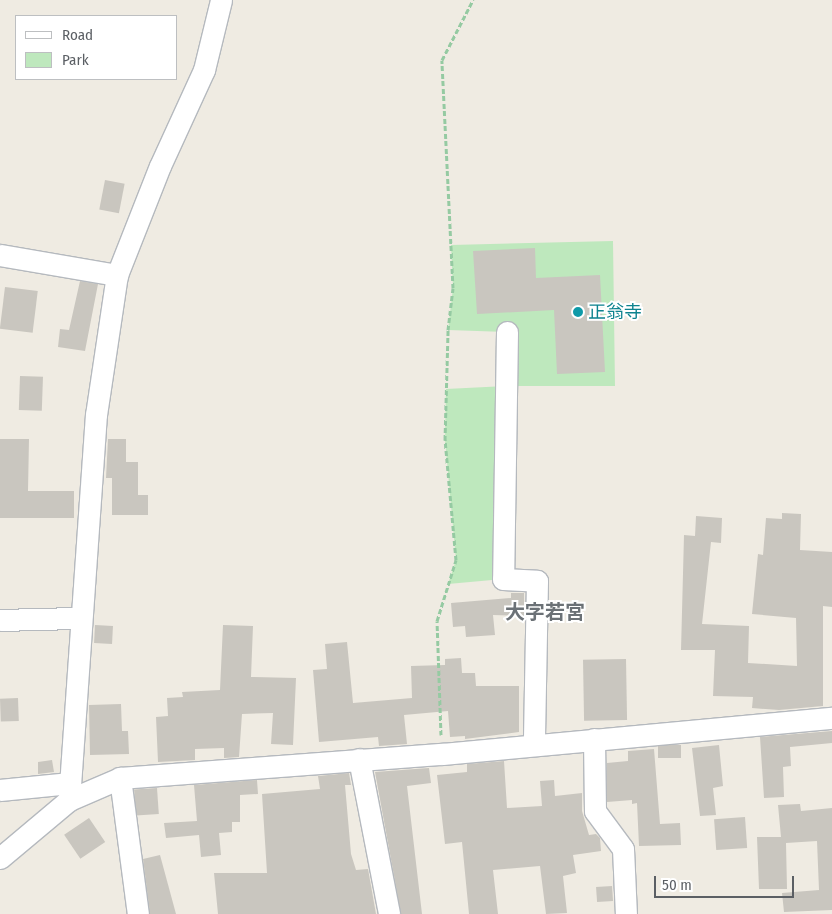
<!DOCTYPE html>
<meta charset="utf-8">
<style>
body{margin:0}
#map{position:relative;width:832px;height:914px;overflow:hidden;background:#efebe2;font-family:"Fira Sans Condensed","Noto Sans JP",sans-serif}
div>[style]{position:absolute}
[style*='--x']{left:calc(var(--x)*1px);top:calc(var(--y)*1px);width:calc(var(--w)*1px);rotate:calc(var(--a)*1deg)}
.green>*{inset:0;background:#bee8bd}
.building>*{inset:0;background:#c9c6bf;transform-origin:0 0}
.path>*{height:3px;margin-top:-1.5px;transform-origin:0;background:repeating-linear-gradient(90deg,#95caa2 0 5px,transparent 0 7.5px)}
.roads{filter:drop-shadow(1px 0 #b5b9be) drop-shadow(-1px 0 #b5b9be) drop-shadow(0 1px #b5b9be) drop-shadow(0 -1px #b5b9be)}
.minor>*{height:21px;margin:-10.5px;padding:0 10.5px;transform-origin:10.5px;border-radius:10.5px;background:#fff}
.dots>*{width:14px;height:14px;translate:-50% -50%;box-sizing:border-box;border:2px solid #fff;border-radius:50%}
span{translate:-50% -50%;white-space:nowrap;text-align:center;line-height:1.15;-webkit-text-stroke:4px #fff;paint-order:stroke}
.culture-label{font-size:18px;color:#0d838f}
.left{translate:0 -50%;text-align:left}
.quarter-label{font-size:20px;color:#6b7176;font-weight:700}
.legend{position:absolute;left:15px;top:15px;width:162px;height:65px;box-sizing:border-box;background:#fff;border:1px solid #bdbfc1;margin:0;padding:6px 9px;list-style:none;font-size:15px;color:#5b5f64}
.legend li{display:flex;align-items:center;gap:10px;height:25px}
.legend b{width:25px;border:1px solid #bdbfc1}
.scale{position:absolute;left:654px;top:876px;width:140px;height:22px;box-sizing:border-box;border:2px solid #5b5f64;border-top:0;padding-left:6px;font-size:15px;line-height:18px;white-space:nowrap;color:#5b5f64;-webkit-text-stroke:4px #fff;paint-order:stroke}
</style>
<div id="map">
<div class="green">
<i style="clip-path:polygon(613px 241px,615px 386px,506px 386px,503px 579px,448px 584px,456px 560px,445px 440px,446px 389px,506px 386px,506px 332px,448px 330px,453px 288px,451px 245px)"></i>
</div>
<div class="building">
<i style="left:105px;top:180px;width:20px;height:30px;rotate:11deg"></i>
<i style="clip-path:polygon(535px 248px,536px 278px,600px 275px,605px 372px,557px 374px,554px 310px,477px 314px,473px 251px)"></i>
<i style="clip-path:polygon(80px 281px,98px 284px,85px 351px,58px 347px,60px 329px,69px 330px)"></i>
<i style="left:5px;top:287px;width:33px;height:42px;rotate:7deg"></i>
<i style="left:20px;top:376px;width:23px;height:34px;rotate:2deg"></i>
<i style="clip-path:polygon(0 439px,29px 439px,28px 491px,74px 491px,74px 518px,0 518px)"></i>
<i style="clip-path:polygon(108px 439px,126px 439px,126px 462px,138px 462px,138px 495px,148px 495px,148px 515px,112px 515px,112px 478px,106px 478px)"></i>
<i style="clip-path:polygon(782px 513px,801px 514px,800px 550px,832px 552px,832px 607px,823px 606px,823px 706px,779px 710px,752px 708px,753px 697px,713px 696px,715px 650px,681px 650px,684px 535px,695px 536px,696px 516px,722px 518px,721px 543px,711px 542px,702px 624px,749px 626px,748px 663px,797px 666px,796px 618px,752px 614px,758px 554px,763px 555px,766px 518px,782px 519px)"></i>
<i style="clip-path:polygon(511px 593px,524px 593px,524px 616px,493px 615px,495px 635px,466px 637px,465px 626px,453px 627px,451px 603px,511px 598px)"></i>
<i style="left:95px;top:625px;width:18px;height:18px;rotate:3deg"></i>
<i style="clip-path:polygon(223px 625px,253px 626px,251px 677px,296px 678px,293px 745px,271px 744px,273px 713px,242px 714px,239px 757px,224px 758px,224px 748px,195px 749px,195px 760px,158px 762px,156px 717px,168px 716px,167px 698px,183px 697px,182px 692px,220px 690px)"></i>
<i style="clip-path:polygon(347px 642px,353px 703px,412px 698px,411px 666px,445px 665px,445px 659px,461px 658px,462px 673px,475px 673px,476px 686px,519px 686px,519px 732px,465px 739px,465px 736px,450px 737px,448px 711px,404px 715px,407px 744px,379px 746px,378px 737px,319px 742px,313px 670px,327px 669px,325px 644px)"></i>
<i style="left:626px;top:659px;width:61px;height:43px;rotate:89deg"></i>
<i style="left:18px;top:698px;width:23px;height:18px;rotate:88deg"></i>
<i style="clip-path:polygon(121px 704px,122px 731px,128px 731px,129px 754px,90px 755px,89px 705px)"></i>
<i style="clip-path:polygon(832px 731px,832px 743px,790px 747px,791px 766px,783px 767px,784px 797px,764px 798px,760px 737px)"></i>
<i style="left:681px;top:745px;width:13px;height:23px;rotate:90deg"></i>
<i style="clip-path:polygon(719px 745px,723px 786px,713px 788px,716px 815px,700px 816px,692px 748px)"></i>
<i style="clip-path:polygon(654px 749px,660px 824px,680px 823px,681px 845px,639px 846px,637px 803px,632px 804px,632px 800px,607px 802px,607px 763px,628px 761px,628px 751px)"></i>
<i style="clip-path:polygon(52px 760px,54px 772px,38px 774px,38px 762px)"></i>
<i style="clip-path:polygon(504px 761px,507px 808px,542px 806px,540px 781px,554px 780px,555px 796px,582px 793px,582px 811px,589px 835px,596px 834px,600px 838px,601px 851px,573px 855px,576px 873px,563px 876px,567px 913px,546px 914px,540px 866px,493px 870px,498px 914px,469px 914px,462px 842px,445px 844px,437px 775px,467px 772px,467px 764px)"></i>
<i style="clip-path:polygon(429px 768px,431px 783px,407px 786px,422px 914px,401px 914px,375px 772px)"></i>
<i style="clip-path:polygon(349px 773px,351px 785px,345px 785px,351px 854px,356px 870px,368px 869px,376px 914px,218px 914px,214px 873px,267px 873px,262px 794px,320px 789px,318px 776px)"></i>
<i style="clip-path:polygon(257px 780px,258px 794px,240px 795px,240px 822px,232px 822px,232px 832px,219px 833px,221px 855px,201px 857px,199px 835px,166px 838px,164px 823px,197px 821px,194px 785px)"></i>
<i style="left:157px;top:788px;width:26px;height:23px;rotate:86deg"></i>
<i style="clip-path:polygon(800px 804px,801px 811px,832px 808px,832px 910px,784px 912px,782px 893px,819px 890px,817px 841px,786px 843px,787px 889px,759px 889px,757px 837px,781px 837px,778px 805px)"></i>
<i style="left:745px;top:817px;width:31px;height:31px;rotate:86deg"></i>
<i style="left:89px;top:818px;width:29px;height:30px;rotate:56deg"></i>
<i style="clip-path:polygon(160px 855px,176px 914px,150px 914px,143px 859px)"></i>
<i style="left:612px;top:886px;width:15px;height:16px;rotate:86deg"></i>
</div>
<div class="path">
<i style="--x:441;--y:735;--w:114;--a:-92"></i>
<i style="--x:437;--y:621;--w:64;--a:-72.7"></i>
<i style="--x:456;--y:560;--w:121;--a:-95.2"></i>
<i style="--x:445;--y:440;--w:110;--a:-88.4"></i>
<i style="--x:448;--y:330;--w:42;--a:-83.2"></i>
<i style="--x:453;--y:288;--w:228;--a:-92.8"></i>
<i style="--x:442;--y:60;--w:68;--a:-62.7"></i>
</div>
<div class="roads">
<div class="minor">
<i style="--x:0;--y:255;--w:119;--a:9.7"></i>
<i style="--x:507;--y:332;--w:247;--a:90.9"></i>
<i style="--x:503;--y:579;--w:34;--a:3"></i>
<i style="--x:537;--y:581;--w:163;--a:91.1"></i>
<i style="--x:0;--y:620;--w:79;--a:-1.5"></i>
<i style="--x:594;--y:739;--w:72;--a:89.2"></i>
<i style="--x:595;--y:811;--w:47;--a:53.6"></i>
<i style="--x:623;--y:849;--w:65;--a:87.4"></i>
<i style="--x:359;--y:759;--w:158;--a:79"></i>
<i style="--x:120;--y:778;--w:137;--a:82.5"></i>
<i style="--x:0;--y:790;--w:70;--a:-5.7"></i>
<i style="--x:69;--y:800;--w:386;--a:-86"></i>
<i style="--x:96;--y:415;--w:142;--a:-81.5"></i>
<i style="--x:117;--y:275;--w:117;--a:-68.5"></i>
<i style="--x:160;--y:166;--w:106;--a:-65.4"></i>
<i style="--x:204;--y:70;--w:72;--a:-76.3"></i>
<i style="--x:0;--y:858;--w:90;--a:-40"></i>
<i style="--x:69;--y:800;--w:56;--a:-23.3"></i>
<i style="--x:120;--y:778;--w:323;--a:-4.3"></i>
<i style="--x:442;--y:754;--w:392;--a:-5.3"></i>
</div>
</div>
<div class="dots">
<i style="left:578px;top:312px;background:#0f9aa8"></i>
</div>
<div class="culture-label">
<span class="left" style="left:588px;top:312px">正翁寺</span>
</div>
<div class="quarter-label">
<span style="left:545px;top:612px">大字若宮</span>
</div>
<ul class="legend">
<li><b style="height:6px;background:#fff"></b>Road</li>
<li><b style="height:14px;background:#bee8bd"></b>Park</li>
</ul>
<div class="scale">50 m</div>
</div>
